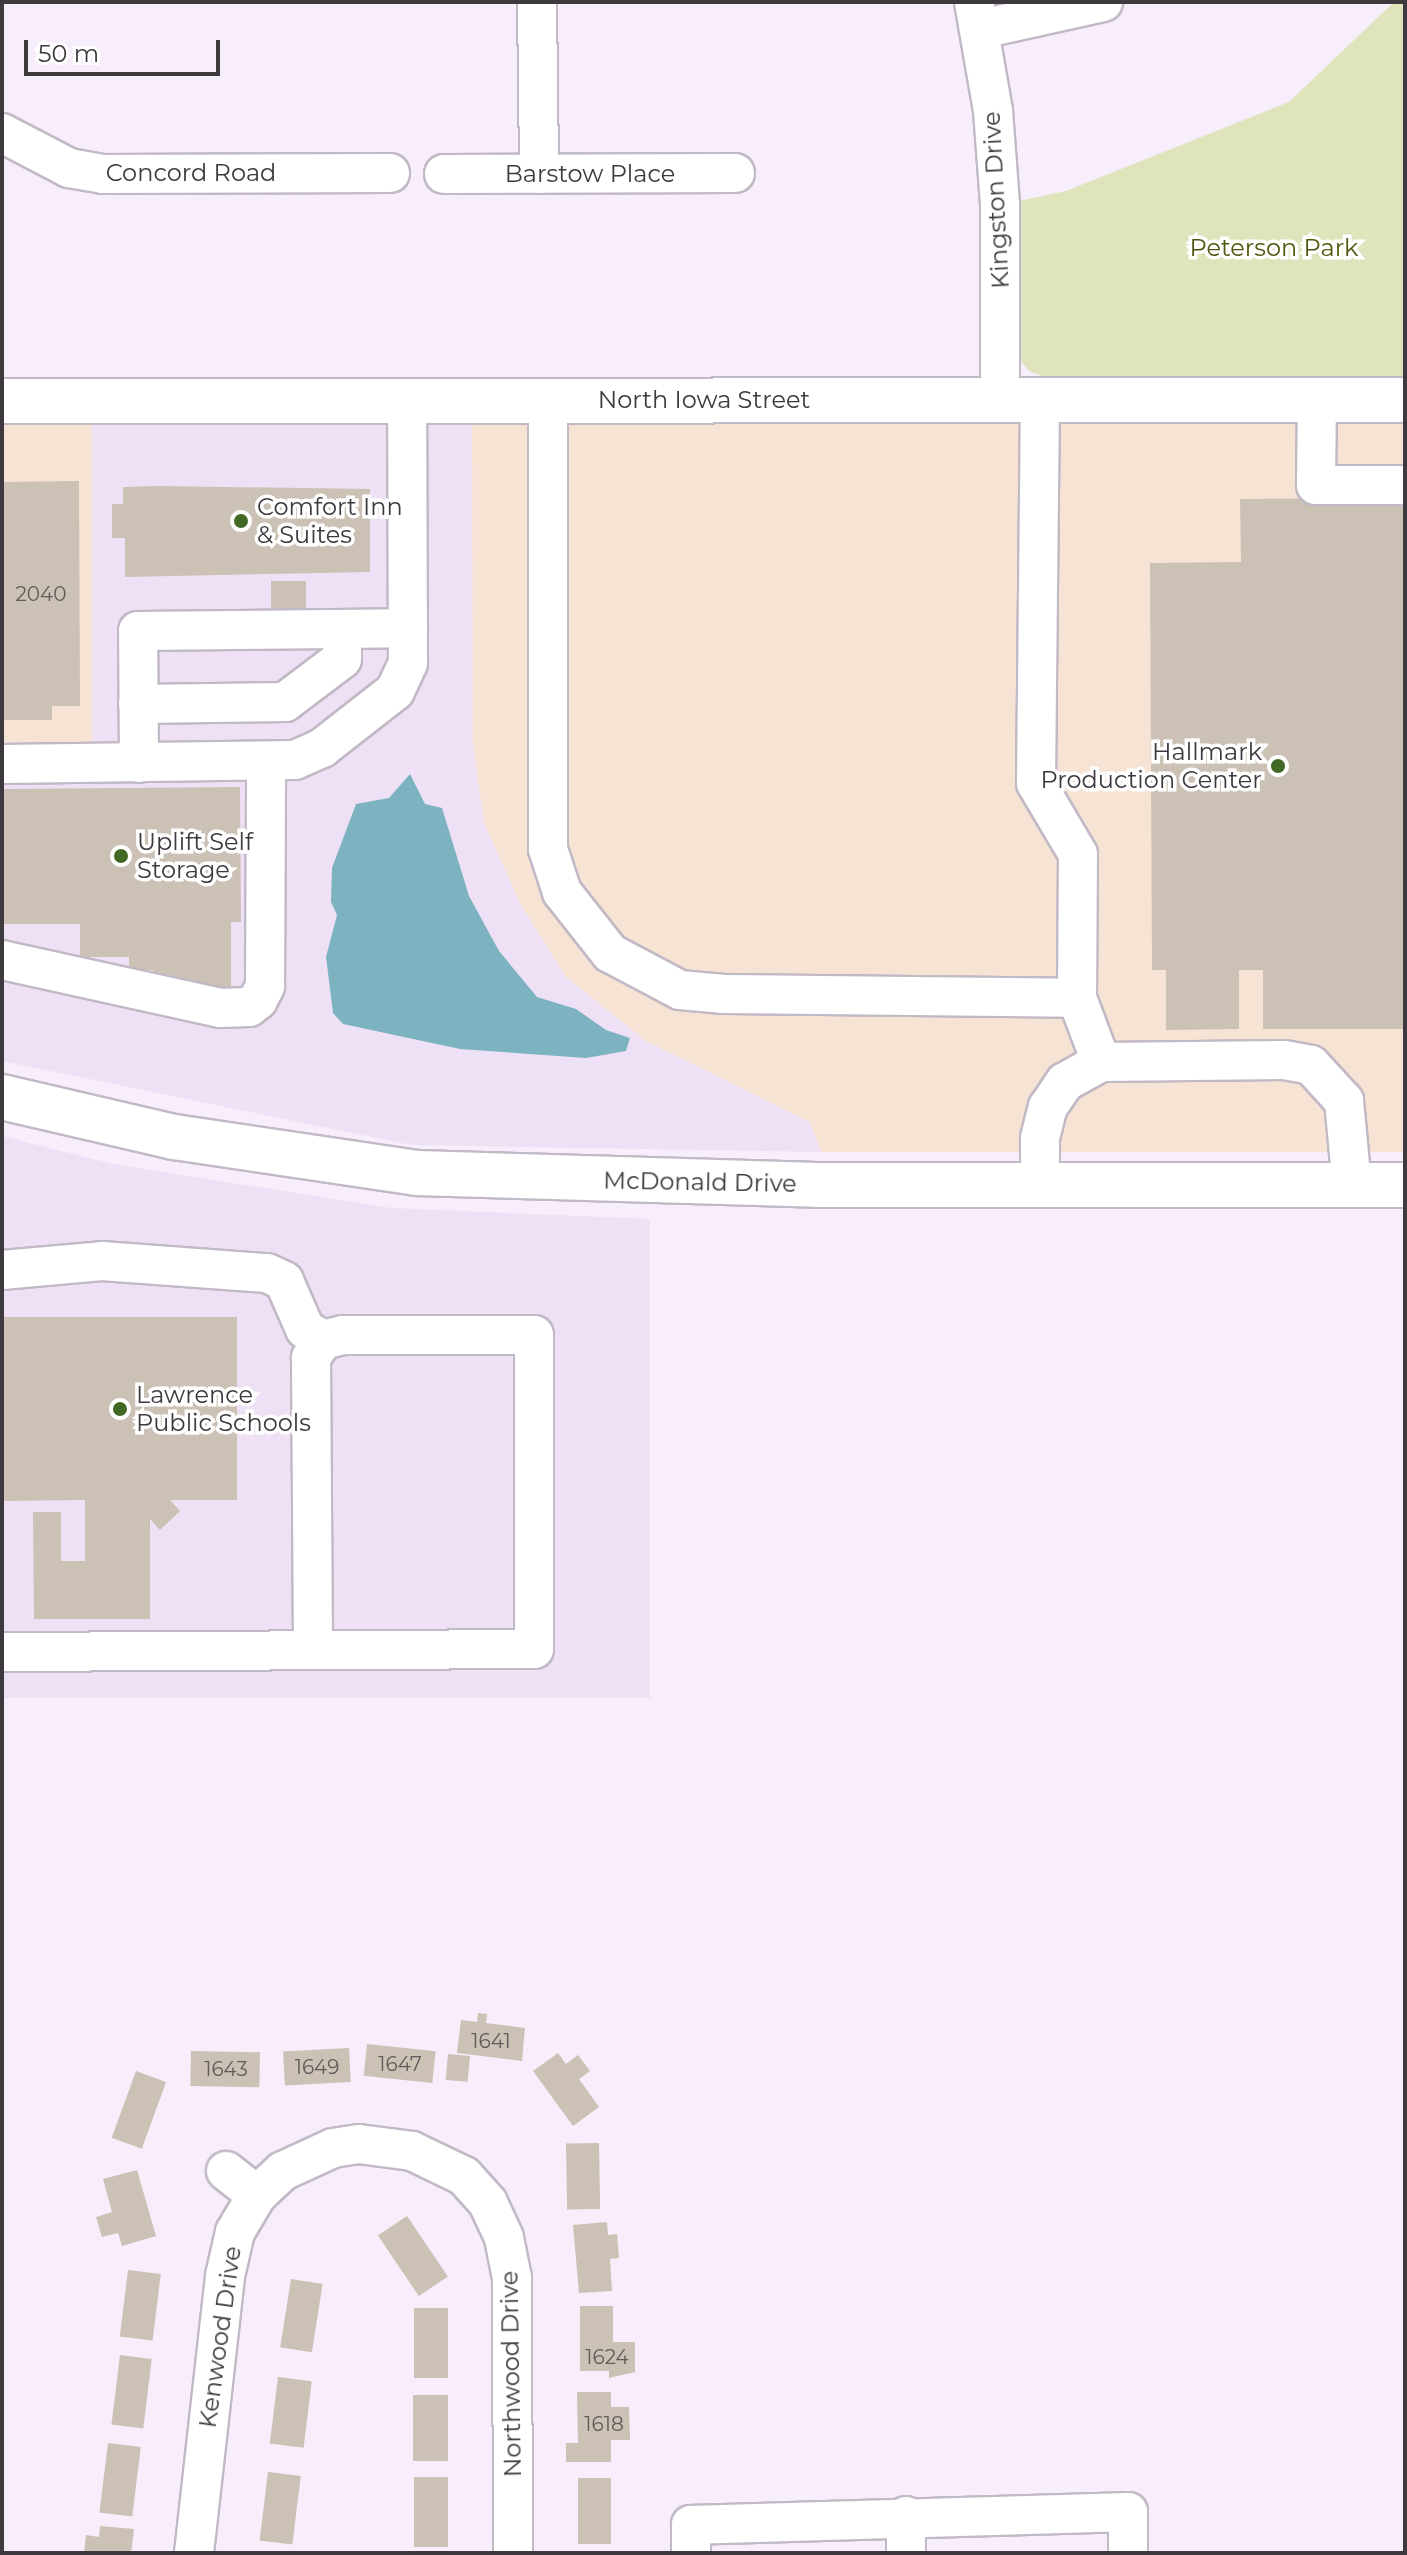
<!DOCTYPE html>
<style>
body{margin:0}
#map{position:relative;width:1407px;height:2555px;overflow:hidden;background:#f7edfb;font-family:Montserrat,sans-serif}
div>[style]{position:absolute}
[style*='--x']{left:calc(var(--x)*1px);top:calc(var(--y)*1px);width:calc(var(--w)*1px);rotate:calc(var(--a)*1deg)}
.built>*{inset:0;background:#efe1f5}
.industrial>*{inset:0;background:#f7e3d4;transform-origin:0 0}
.green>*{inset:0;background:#dfe4bd}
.water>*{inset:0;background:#7db2c1}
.building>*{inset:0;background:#ccc1b5;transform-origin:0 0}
.roads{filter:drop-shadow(2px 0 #c2b9c6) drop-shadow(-2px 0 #c2b9c6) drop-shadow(0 2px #c2b9c6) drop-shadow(0 -2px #c2b9c6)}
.minor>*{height:38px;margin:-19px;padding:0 19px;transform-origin:19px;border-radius:19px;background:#fff}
.major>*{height:44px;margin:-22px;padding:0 22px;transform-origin:22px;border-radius:22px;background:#fff}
.highway>*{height:44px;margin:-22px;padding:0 22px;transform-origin:22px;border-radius:22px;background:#fff}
.dots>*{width:22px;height:22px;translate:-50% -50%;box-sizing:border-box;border:4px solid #fff;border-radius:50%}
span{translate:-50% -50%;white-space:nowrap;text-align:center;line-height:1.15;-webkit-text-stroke:7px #fff;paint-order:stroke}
.number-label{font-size:20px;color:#615b5c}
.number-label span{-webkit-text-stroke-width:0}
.street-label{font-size:24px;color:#3d393f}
.park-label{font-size:24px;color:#53560e}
.poi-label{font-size:24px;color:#3d393f}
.left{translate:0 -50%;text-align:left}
.right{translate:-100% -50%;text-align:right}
.frame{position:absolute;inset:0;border:4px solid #3d393f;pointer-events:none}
.scale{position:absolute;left:24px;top:40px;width:196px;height:36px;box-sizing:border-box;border:4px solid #3d393f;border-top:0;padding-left:10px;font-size:24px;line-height:28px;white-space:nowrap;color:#3d393f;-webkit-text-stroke:6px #fff;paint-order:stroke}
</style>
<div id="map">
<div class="built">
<i style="clip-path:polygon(472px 421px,473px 746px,646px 1041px,810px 1122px,821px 1152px,411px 1145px,2px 1061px,2px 748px,92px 747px,92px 422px)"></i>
<i style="clip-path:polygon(2px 1136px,113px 1164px,391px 1208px,650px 1219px,650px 1698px,2px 1698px)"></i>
</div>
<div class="industrial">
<i style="clip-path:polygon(1405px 418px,1405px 1152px,821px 1152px,810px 1122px,646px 1041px,566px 977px,521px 905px,484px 823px,473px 746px,472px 421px)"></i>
<i style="left:2px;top:422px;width:90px;height:326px"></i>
</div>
<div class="green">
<i style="clip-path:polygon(1394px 2px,1405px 2px,1405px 377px,1047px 378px,1029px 371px,1016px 355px,1014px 202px,1066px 191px,1289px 102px)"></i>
</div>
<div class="water">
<i style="clip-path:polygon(410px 774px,425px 804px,442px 808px,469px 896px,499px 951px,537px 997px,576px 1009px,606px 1030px,630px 1038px,626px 1051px,586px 1058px,460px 1049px,343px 1024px,333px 1013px,326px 957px,337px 915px,331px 902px,332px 868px,356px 804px,389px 798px)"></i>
</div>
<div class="building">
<i style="clip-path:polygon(79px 481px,80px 706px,52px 706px,52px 720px,2px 720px,2px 482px)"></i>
<i style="clip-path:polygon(159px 486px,370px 489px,370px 572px,125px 577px,125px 538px,112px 538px,112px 504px,123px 504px,123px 487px)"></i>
<i style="clip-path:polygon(1405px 498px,1405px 1029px,1263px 1029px,1263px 970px,1239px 970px,1239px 1029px,1166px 1030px,1166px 970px,1152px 970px,1150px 563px,1241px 562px,1240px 499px)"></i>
<i style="left:271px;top:581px;width:35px;height:34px"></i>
<i style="clip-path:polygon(240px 787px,241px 922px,231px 922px,231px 989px,177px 983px,176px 976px,153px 977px,153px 970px,129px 970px,129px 957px,80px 957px,80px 924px,2px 924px,2px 789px)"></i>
<i style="clip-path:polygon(2px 1317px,237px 1317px,237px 1500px,170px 1500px,180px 1511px,160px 1530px,150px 1519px,150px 1619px,34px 1619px,33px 1512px,61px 1512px,61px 1561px,85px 1561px,85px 1500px,2px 1501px)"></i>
<i style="clip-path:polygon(478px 2013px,487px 2014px,486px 2023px,525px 2028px,522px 2061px,457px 2053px,461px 2020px,477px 2022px)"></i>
<i style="left:367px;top:2044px;width:69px;height:32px;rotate:6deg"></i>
<i style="left:349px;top:2048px;width:34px;height:66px;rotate:87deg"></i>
<i style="left:191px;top:2051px;width:69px;height:35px;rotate:1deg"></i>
<i style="clip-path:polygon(558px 2053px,566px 2064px,578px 2055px,590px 2071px,579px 2079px,599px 2107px,573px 2126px,533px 2071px)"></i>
<i style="left:448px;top:2054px;width:22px;height:26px;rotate:5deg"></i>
<i style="left:136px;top:2071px;width:32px;height:71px;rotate:20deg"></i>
<i style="left:599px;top:2143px;width:66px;height:33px;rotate:89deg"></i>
<i style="clip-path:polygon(137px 2170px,156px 2236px,122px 2246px,118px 2233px,102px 2237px,96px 2217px,112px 2212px,103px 2179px)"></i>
<i style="left:407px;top:2216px;width:73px;height:35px;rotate:56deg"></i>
<i style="clip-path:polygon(607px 2222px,608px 2235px,617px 2234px,619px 2258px,610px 2259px,612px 2291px,579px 2293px,573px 2225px)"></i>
<i style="left:128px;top:2270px;width:33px;height:67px;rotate:7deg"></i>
<i style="left:291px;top:2279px;width:32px;height:69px;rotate:9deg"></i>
<i style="clip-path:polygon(580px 2306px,613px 2306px,613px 2342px,635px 2342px,635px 2372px,609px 2378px,609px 2371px,580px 2371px)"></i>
<i style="left:414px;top:2308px;width:34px;height:70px"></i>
<i style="left:120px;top:2355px;width:32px;height:70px;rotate:7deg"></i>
<i style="left:278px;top:2377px;width:34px;height:67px;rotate:7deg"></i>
<i style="clip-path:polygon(577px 2392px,611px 2392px,611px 2407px,629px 2407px,630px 2440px,611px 2440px,611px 2462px,566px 2462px,566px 2443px,578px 2443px)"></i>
<i style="left:413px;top:2395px;width:35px;height:66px"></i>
<i style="left:108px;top:2443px;width:33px;height:70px;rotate:7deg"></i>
<i style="left:268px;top:2472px;width:33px;height:69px;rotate:7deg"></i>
<i style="left:414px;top:2477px;width:34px;height:70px"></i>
<i style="left:578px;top:2478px;width:33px;height:66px"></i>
<i style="clip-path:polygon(100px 2526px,134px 2529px,131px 2553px,84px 2553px,86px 2535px,99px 2537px)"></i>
</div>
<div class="roads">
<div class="minor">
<i style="--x:537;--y:2;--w:172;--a:89.3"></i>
<i style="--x:974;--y:2;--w:111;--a:80.1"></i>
<i style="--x:993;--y:111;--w:93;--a:85.7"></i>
<i style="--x:1000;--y:204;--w:195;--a:90"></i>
<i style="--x:981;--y:29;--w:125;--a:-12.5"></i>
<i style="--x:2;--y:133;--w:76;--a:27.6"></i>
<i style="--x:69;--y:168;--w:34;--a:10"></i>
<i style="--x:102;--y:174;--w:288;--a:-0.2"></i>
<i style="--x:444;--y:174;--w:291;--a:-0.2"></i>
<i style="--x:1040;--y:399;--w:384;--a:90.6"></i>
<i style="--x:1036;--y:783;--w:82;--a:59.4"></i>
<i style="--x:1078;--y:854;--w:144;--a:90.4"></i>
<i style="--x:1077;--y:998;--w:68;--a:69.4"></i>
<i style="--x:548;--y:400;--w:449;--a:90"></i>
<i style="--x:548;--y:849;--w:45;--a:72"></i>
<i style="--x:562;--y:892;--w:78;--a:51.8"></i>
<i style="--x:610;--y:953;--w:79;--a:27.9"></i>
<i style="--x:680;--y:990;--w:44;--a:5.2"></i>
<i style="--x:724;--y:994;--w:353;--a:0.6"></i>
<i style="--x:1317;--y:400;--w:85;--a:90.7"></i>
<i style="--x:1316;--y:485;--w:89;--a:0"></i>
<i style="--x:138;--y:704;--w:147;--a:-0.8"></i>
<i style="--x:285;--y:702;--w:71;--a:-37"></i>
<i style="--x:342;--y:659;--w:30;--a:-90"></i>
<i style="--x:139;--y:763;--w:132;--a:-90.4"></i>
<i style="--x:138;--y:631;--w:270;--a:-0.6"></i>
<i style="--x:2;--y:764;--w:293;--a:-0.8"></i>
<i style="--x:295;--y:760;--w:30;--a:-24"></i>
<i style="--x:322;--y:748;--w:93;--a:-38"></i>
<i style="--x:395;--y:691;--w:31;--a:-65"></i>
<i style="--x:408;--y:663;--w:263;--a:-90.2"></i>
<i style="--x:2;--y:960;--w:223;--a:12.4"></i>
<i style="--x:220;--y:1008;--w:29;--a:-2"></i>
<i style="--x:249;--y:1007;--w:11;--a:-38"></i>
<i style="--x:258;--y:1000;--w:16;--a:-63"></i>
<i style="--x:265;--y:986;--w:224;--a:-89.7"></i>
<i style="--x:1040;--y:1185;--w:47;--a:-90"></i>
<i style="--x:1040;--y:1138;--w:32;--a:-76"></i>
<i style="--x:1048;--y:1107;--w:30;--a:-56"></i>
<i style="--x:1065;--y:1082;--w:41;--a:-29.1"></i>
<i style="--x:1101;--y:1062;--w:183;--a:-0.6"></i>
<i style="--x:1284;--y:1060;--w:27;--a:10"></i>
<i style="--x:1311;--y:1065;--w:49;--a:47.5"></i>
<i style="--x:1344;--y:1101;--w:85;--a:84.6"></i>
<i style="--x:2;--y:1270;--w:100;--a:-5.1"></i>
<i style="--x:102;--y:1261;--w:165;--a:4.2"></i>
<i style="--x:267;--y:1273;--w:19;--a:25"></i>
<i style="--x:284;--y:1281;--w:52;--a:66.4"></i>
<i style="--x:305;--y:1329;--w:21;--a:31"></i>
<i style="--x:2;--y:1652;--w:532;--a:-0.32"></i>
<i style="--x:534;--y:1649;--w:314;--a:-90"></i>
<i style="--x:534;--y:1335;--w:191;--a:180"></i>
<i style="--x:343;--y:1335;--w:21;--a:166"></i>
<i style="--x:323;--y:1340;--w:22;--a:124"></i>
<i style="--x:311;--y:1358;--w:292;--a:89.6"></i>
<i style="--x:226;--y:2171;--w:39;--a:38"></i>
<i style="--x:906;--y:2516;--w:37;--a:90"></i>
<i style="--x:194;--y:2553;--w:279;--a:-83.6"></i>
<i style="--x:225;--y:2276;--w:45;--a:-77.2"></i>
<i style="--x:235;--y:2232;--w:43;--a:-59.3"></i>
<i style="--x:257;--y:2195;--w:35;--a:-43"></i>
<i style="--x:283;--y:2171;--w:55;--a:-24.7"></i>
<i style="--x:333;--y:2148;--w:26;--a:-9"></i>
<i style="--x:359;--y:2144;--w:53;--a:7.5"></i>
<i style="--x:412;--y:2151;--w:58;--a:25.7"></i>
<i style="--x:464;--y:2176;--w:36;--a:48"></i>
<i style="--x:488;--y:2203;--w:38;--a:65"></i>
<i style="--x:504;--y:2238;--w:41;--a:78.7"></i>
<i style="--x:512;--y:2278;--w:275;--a:89.8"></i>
<i style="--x:691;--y:2553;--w:28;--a:-90"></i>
<i style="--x:691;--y:2525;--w:437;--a:-1.7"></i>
<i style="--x:1128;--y:2512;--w:41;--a:90"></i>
</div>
<div class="major">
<i style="--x:2;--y:401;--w:1403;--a:-0.04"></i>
</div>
<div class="highway">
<i style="--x:2;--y:1097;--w:177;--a:13.1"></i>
<i style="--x:174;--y:1137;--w:246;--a:8.4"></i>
<i style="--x:417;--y:1173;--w:400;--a:1.7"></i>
<i style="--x:817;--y:1185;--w:588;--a:0"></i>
</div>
</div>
<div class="dots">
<i style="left:241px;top:521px;background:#416925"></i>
<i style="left:1278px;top:766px;background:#416925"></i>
<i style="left:121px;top:856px;background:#416925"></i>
<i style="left:120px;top:1409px;background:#416925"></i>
</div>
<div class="number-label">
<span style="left:41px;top:594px">2040</span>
<span style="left:491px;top:2041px">1641</span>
<span style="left:400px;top:2064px">1647</span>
<span style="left:317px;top:2067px">1649</span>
<span style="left:226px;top:2069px">1643</span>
<span style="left:607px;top:2357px">1624</span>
<span style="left:604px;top:2424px">1618</span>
</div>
<div class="street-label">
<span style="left:191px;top:173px">Concord Road</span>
<span style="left:590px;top:174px">Barstow Place</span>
<span style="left:996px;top:200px;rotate:-93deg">Kingston Drive</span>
<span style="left:704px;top:400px">North Iowa Street</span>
<span style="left:700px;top:1182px;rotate:1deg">McDonald Drive</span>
<span style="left:220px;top:2337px;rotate:-82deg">Kenwood Drive</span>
<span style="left:511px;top:2374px;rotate:-91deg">Northwood Drive</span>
</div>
<div class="park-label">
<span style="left:1274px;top:248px">Peterson Park</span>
</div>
<div class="poi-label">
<span class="left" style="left:257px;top:521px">Comfort Inn<br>&amp; Suites</span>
<span class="right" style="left:1262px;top:766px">Hallmark<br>Production Center</span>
<span class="left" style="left:137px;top:856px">Uplift Self<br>Storage</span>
<span class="left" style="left:136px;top:1409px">Lawrence<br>Public Schools</span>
</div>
<div class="frame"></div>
<div class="scale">50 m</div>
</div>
